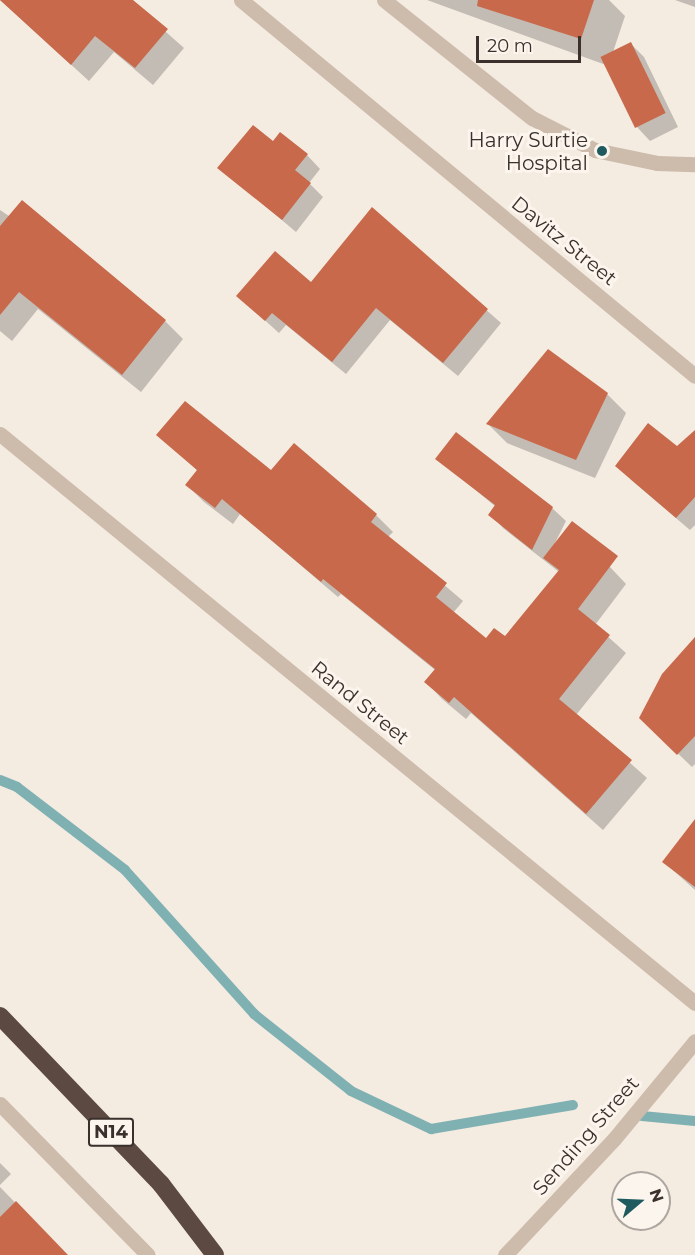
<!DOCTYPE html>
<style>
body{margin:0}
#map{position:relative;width:695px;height:1255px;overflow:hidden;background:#f4ebe1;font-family:Montserrat,sans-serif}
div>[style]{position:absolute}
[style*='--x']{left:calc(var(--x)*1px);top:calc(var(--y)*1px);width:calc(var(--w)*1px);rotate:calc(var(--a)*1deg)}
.shadow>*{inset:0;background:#0003}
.stream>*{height:10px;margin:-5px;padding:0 5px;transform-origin:5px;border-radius:5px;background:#7fb0b2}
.building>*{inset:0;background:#c8694b;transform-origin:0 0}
.lane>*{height:15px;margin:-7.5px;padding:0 7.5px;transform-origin:7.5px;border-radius:7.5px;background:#cdbbac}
.street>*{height:15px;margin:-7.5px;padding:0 7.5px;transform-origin:7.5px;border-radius:7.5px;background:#cdbbac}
.highway>*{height:18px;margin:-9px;padding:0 9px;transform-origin:9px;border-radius:9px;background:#5c4a42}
.dots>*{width:16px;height:16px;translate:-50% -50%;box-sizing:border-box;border:3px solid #fbf5ee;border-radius:50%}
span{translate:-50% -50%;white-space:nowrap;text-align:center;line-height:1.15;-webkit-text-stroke:6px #fbf5ee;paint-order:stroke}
.shield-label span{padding:2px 4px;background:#fbf5ee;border:2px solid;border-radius:4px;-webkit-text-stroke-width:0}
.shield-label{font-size:18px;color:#3b302b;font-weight:700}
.poi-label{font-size:20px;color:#3b302b}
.right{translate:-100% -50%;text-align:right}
.street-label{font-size:20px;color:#3b302b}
.north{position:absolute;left:611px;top:1171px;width:60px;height:60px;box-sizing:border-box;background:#fbf5ee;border:2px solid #aea6a0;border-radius:50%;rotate:71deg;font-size:16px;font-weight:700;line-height:24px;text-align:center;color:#3b302b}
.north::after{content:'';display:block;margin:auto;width:21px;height:27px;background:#1f5a5e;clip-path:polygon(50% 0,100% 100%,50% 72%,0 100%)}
.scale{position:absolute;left:476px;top:36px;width:105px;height:27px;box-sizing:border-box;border:3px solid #3b302b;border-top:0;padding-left:8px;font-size:18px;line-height:21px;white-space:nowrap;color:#3b302b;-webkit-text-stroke:4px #fbf5ee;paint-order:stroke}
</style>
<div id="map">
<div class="shadow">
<i style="clip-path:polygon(0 0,130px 0,184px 48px,153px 85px,114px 52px,89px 81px)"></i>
<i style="clip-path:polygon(427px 0,609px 0,625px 16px,613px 52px,631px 44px,644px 57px,678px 127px,650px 141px,637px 127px,606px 65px)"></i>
<i style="clip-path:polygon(675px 0,695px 0,695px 7px)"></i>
<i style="clip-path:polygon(273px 143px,307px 155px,320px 169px,309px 183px,323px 197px,296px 232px,219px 167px)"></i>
<i style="clip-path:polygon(372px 209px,501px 323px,458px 376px,390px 320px,346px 374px,286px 325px,279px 333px,238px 296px,311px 284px)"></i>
<i style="clip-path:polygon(0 210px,165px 321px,183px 339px,141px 392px,38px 309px,12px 341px,0 331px)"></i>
<i style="clip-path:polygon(607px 394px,626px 413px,595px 478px,507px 443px,488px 424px)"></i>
<i style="clip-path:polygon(158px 435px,271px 473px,294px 445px,376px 515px,393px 532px,388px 537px,463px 601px,453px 613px,486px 640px,505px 639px,559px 572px,503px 528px,490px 514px,496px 507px,437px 458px,552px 508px,566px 521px,555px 543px,610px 567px,626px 584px,595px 625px,626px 653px,576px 715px,647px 778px,603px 830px,471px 713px,466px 719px,442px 699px,426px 682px,435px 670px,341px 594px,338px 597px,240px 514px,233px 524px,204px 502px,187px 485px,198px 471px)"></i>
<i style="clip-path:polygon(695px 457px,695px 525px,690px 530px,630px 479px)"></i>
<i style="clip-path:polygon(695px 647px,695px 764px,692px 767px,641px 718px)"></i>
<i style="clip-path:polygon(695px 821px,695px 890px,664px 862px)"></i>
<i style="clip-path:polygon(0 1163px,11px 1174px,0 1185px)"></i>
<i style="clip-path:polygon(0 1187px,66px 1255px,0 1255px)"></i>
</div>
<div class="stream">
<i style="--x:0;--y:780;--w:18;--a:22"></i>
<i style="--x:17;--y:787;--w:136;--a:37.5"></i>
<i style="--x:125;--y:870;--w:193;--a:48.1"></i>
<i style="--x:254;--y:1014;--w:124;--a:38.4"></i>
<i style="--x:351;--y:1091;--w:89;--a:25.4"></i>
<i style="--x:431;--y:1129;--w:144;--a:-9.6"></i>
<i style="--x:642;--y:1116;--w:53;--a:5.4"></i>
</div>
<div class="building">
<i style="clip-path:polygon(0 0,133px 0,168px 29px,135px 68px,95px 36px,71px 65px)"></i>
<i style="clip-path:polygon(478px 0,594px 0,581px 39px,477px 6px)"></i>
<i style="left:631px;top:42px;width:79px;height:34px;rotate:64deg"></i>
<i style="clip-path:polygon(253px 125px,273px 141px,280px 132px,308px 154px,295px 170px,311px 183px,282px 220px,217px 168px)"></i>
<i style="clip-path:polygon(22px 200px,166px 320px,122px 375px,19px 292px,0 315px,0 226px)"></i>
<i style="clip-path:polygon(372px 207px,488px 309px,443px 363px,376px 308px,332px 362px,272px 313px,265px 321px,236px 296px,275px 251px,311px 282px)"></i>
<i style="clip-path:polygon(548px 349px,608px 393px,576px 460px,486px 424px)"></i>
<i style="clip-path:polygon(185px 401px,271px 470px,294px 443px,377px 514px,371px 522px,447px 583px,436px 597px,486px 638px,494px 628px,505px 636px,559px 570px,543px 558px,572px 521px,618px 556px,578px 609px,610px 635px,559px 699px,632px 760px,586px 814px,454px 697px,449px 703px,424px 682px,435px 669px,323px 579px,321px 582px,222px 499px,215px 508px,185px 485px,197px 470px,156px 435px)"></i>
<i style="clip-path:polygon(648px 423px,677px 446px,695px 430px,695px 497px,676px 518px,615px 466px)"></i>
<i style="clip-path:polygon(456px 432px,553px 507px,532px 550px,488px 515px,495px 505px,435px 459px)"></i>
<i style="clip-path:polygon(695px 637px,695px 736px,677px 755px,639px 718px,662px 674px)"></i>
<i style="clip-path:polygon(695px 819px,695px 887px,662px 862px)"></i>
<i style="clip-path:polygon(16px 1201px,68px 1255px,0 1255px,0 1217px)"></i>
</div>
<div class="lane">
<i style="--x:384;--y:0;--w:189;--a:38.6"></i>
<i style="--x:532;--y:118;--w:71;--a:26.9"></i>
<i style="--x:595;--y:150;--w:63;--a:11.8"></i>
<i style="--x:657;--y:163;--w:38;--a:2"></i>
</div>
<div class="street">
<i style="--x:241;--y:0;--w:589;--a:39.63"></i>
<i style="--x:0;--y:434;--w:898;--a:39.31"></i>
<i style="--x:0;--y:1104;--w:211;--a:45.6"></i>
<i style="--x:505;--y:1255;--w:159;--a:-46.8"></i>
<i style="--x:614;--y:1139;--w:127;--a:-50.4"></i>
</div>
<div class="highway">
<i style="--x:0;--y:1016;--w:233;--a:46.2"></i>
<i style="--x:161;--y:1184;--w:89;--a:52.7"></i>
</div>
<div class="dots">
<i style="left:602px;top:151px;background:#1f5a5e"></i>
</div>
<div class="shield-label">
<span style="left:111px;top:1132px">N14</span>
</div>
<div class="poi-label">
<span class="right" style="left:588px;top:152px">Harry Surtie<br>Hospital</span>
</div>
<div class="street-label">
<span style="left:564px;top:241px;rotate:39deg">Davitz Street</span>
<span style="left:360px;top:703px;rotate:39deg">Rand Street</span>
<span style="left:586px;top:1136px;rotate:-49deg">Sending Street</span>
</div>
<div class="north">N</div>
<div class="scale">20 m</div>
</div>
